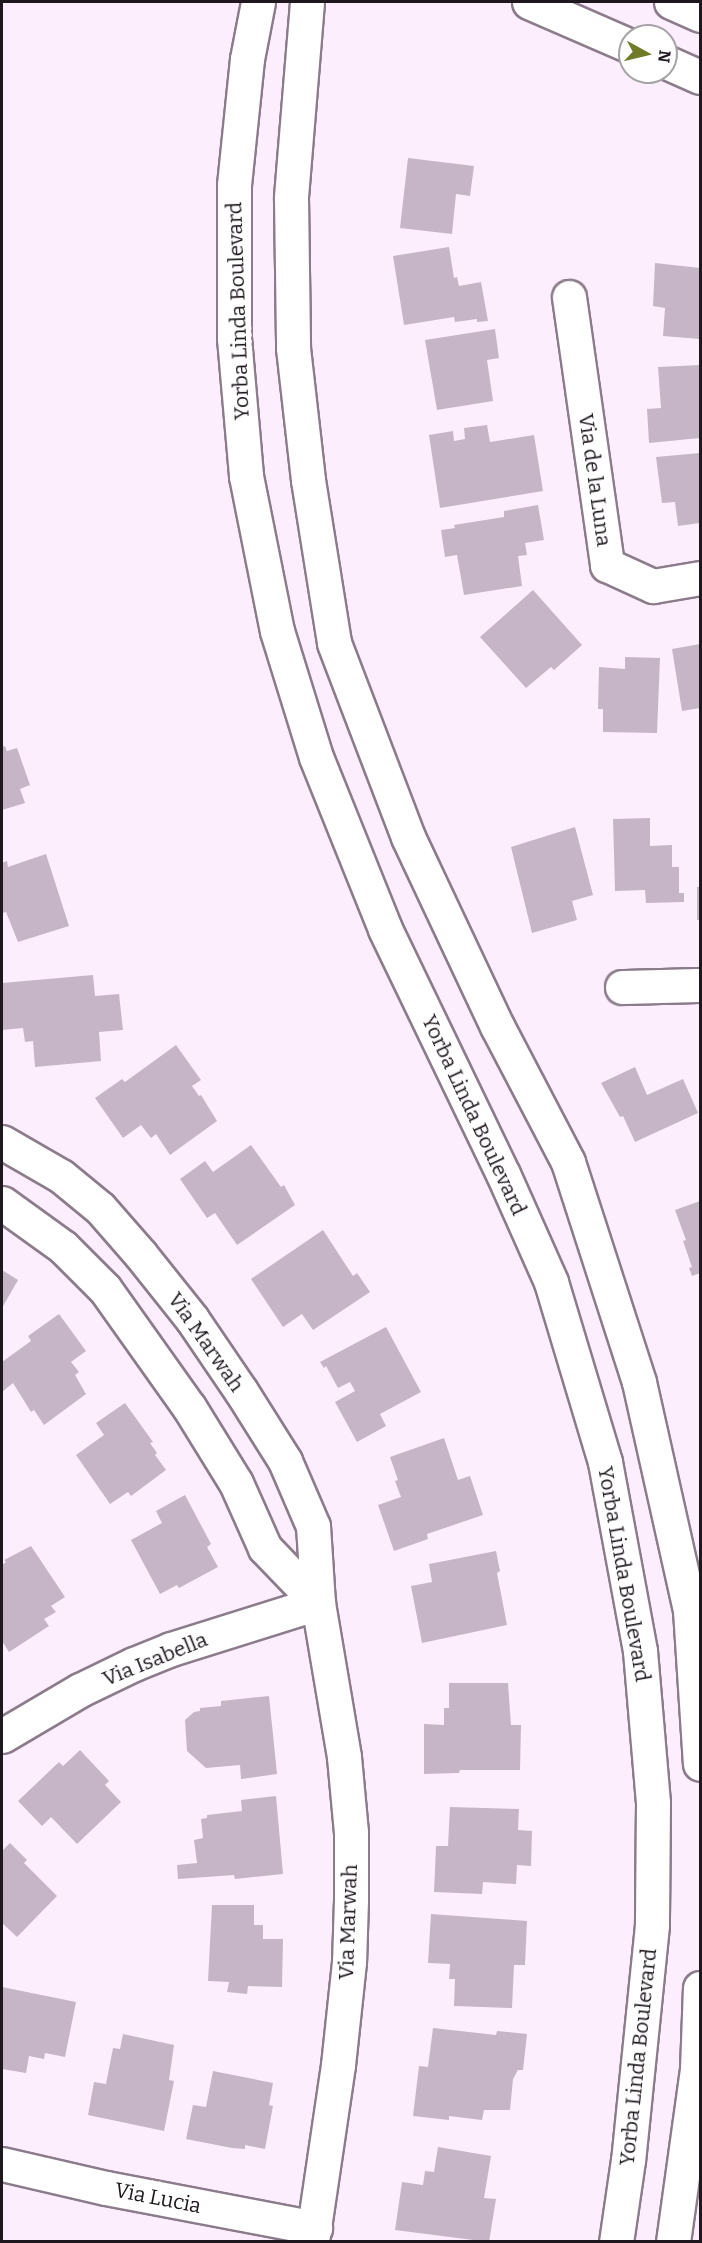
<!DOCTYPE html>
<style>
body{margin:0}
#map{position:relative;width:702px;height:2243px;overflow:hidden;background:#fdeefd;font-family:Bitter,serif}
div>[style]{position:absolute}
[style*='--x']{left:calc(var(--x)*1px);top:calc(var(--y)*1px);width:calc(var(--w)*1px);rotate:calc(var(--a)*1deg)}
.building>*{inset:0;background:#c6b5c6;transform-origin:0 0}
.roads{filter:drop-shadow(2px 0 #8c7c8b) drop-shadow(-2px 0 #8c7c8b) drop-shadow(0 2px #8c7c8b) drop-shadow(0 -2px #8c7c8b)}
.minor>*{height:33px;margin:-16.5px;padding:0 16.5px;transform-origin:16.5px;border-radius:16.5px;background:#fff}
.major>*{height:33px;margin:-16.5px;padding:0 16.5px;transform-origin:16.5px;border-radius:16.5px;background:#fff}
span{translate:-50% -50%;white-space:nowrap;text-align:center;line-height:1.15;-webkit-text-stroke:6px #fff;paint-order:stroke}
.street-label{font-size:21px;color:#1e181e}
.frame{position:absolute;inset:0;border:3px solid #1e181e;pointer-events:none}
.north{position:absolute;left:618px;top:24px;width:60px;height:60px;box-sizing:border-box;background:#fff;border:2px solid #a5a3a5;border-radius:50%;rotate:98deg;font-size:16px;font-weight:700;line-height:24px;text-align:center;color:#1e181e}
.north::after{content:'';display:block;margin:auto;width:21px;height:27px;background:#6f7b28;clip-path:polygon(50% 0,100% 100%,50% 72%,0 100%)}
</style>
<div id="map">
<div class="building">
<i style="clip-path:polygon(408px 158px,474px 166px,470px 196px,456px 194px,452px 234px,400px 228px)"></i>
<i style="clip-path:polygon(449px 247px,454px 278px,457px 277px,459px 286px,481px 282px,488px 321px,477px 322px,477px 319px,455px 322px,454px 317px,404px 325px,393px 256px)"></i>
<i style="clip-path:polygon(655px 263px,700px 268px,700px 339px,663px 336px,665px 308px,653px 306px)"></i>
<i style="clip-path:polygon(495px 329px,499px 358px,487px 360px,493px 401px,437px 410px,425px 340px)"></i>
<i style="clip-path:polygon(700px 365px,700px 438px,649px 443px,647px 409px,661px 408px,658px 367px)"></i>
<i style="clip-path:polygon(487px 425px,490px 442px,534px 435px,543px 491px,440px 508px,429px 435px,453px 431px,454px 441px,465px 439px,464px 428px)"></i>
<i style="clip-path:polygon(700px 453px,700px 523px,678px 526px,675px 502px,662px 503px,656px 457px)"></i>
<i style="clip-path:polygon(538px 505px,544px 540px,525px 543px,527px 555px,518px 556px,522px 586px,464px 595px,457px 555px,445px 557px,441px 530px,455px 528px,454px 525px,504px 517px,504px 511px)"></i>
<i style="clip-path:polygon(533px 590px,582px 645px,554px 670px,551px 667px,526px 688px,480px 637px)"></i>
<i style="clip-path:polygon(700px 644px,700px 708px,682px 711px,672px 649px)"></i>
<i style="clip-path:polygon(625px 657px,660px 658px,657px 733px,603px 732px,603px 709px,598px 709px,599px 667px,625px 669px)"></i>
<i style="clip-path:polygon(5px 746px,7px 751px,17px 748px,30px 785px,20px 789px,25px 803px,2px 810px,2px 747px)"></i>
<i style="clip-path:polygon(650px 818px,650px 846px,672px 845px,672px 867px,679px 867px,679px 893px,684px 893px,684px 902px,646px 903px,645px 890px,615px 891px,613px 819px)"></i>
<i style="clip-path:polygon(575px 827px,593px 895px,572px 901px,577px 920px,532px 933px,511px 847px)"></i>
<i style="clip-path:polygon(46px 854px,69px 926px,18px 942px,6px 912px,2px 913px,2px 863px,7px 861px,8px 867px)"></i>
<i style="left:697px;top:887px;width:3px;height:33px"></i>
<i style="clip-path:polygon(93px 975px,95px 996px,119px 994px,123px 1030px,99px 1032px,101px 1061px,35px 1067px,33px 1041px,25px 1042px,23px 1028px,2px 1030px,2px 983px)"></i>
<i style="clip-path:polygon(176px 1045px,201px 1080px,192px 1086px,199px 1096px,201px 1095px,217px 1121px,170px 1155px,156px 1134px,151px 1138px,141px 1125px,123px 1138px,95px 1098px,122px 1079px,125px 1082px)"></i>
<i style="clip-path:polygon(635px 1067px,647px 1095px,683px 1079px,698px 1113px,635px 1142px,623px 1116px,620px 1117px,601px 1083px)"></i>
<i style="clip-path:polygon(251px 1145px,281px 1187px,284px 1185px,295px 1205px,237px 1245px,215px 1213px,207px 1218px,180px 1179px,205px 1161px,213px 1172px)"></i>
<i style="clip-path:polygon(700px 1201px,700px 1273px,692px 1276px,689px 1268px,692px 1267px,683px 1241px,686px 1240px,675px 1210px)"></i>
<i style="clip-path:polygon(323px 1230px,353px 1276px,357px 1273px,370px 1292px,313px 1330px,302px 1314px,283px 1327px,251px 1279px)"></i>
<i style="clip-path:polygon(2px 1270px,18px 1280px,2px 1308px)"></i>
<i style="clip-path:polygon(59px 1314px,86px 1351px,71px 1362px,79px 1372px,75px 1375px,86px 1394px,44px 1425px,34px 1410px,31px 1412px,13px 1383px,2px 1392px,2px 1362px,31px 1341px,28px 1336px)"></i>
<i style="clip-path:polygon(386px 1327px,421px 1392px,380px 1414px,386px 1426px,357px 1442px,335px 1402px,355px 1391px,350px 1382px,338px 1388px,326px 1366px,324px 1368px,320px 1362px)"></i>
<i style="clip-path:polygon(125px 1403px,153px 1442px,150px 1443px,157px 1453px,155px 1455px,166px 1470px,131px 1496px,128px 1492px,110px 1504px,76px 1455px,104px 1435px,96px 1423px)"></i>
<i style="clip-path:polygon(444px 1438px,458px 1480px,470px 1476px,483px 1515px,427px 1534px,428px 1539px,394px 1551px,378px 1505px,401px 1497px,395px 1481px,398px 1480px,390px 1457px)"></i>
<i style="clip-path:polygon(185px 1495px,211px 1544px,207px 1547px,218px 1567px,179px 1588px,177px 1585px,160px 1594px,131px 1540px,162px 1523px,156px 1511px)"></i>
<i style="clip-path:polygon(31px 1546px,65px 1597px,51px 1606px,56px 1612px,44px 1619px,49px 1626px,9px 1652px,2px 1641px,2px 1565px,6px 1562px,4px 1560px)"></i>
<i style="clip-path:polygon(496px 1551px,500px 1571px,497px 1573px,507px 1625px,422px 1643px,411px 1586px,432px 1582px,429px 1564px)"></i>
<i style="clip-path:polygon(449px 1683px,508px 1683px,511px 1725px,521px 1725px,520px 1770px,460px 1770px,459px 1773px,424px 1774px,424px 1724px,444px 1725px,444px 1708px,449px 1708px)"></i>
<i style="clip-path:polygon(269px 1696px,277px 1774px,241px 1779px,240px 1765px,206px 1768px,187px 1751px,185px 1720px,194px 1712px,200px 1711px,200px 1708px,221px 1706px,221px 1701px)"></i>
<i style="clip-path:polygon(80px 1750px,109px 1781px,105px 1785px,121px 1802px,77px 1844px,51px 1817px,42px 1826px,18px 1801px,59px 1762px,63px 1766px)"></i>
<i style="clip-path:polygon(276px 1796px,283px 1874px,235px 1879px,234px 1875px,178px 1879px,177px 1865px,197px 1863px,194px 1840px,203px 1838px,201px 1819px,207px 1818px,207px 1815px,242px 1811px,241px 1800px)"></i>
<i style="clip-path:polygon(450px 1807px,519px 1809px,518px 1830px,532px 1831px,531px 1866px,517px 1865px,516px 1884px,483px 1882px,482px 1894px,434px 1892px,436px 1846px,448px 1846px)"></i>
<i style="clip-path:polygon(10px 1843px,27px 1860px,24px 1863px,57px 1896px,17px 1937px,2px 1923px,2px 1851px)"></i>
<i style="clip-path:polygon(212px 1905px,254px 1905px,254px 1925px,263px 1925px,263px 1939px,283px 1939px,282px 1987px,248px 1986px,247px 1994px,227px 1992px,229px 1982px,208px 1981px)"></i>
<i style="clip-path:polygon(431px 1914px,527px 1921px,525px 1965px,514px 1965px,512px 2008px,454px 2006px,455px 1979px,449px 1979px,450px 1964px,428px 1963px)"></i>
<i style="clip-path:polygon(2px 1987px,76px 2002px,65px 2057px,45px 2053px,44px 2059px,29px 2056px,26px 2073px,2px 2069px)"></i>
<i style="clip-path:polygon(433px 2028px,496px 2035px,497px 2031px,527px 2034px,523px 2070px,518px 2070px,513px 2079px,510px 2110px,484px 2110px,482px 2120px,449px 2116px,449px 2120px,413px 2116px,419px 2066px,428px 2067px)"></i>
<i style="clip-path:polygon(123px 2034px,174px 2045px,169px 2080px,174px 2081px,164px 2131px,88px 2115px,94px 2082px,106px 2084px,113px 2048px,120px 2049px)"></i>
<i style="clip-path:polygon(213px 2071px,273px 2083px,269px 2105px,273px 2106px,265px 2149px,245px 2145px,245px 2149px,232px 2148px,186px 2139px,193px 2105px,206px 2107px)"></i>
<i style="clip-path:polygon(438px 2147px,491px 2156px,484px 2198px,496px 2199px,489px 2242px,395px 2230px,402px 2182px,423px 2185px,425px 2171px,434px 2172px)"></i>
</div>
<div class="roads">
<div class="minor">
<i style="--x:529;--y:2;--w:110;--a:23.5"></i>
<i style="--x:671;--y:2;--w:32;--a:24"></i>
<i style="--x:666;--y:62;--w:37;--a:24"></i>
<i style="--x:569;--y:297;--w:271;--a:81.9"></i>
<i style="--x:607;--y:565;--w:51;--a:24.5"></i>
<i style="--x:653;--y:586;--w:48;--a:-9.7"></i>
<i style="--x:622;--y:987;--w:78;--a:-1.5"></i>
<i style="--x:2;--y:1142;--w:68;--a:30"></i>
<i style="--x:61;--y:1176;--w:50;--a:39.4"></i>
<i style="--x:100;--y:1208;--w:62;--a:48.9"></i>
<i style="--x:141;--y:1255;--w:82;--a:51.4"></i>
<i style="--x:192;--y:1319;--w:87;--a:55.8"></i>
<i style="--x:241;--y:1391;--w:83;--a:57.8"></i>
<i style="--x:285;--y:1461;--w:71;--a:66.7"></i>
<i style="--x:313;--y:1526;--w:77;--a:86.3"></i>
<i style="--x:318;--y:1603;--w:156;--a:80.4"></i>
<i style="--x:344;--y:1757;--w:75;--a:84.7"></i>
<i style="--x:351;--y:1832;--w:68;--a:90"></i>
<i style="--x:351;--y:1900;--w:62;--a:91.8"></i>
<i style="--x:349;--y:1962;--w:104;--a:96.1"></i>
<i style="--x:338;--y:2065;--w:179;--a:98.4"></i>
<i style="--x:2;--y:1203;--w:75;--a:35.8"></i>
<i style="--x:63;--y:1247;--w:59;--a:45"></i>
<i style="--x:105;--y:1289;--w:145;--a:54.6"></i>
<i style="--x:189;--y:1407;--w:89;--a:58.3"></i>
<i style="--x:236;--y:1483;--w:71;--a:66"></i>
<i style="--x:265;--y:1548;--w:76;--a:46.1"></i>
<i style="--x:2;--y:1736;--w:91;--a:-30.5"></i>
<i style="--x:80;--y:1690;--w:60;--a:-25.7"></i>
<i style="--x:134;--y:1664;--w:40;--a:-22"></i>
<i style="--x:171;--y:1649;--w:154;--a:-17.4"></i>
<i style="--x:2;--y:2164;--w:107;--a:13"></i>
<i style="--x:106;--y:2188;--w:213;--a:10.8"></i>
</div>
<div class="major">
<i style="--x:258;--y:2;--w:58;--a:100.9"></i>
<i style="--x:247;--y:59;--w:127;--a:95.9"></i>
<i style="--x:234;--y:185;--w:153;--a:90"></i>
<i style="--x:234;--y:338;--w:139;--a:85"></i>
<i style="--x:246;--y:476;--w:158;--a:78.7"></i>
<i style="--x:277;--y:631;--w:132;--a:72.8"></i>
<i style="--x:316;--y:757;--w:185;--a:68.1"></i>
<i style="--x:385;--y:929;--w:272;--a:64.3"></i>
<i style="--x:503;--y:1174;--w:118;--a:66"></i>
<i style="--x:551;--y:1282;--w:188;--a:73.3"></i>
<i style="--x:605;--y:1462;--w:192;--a:79.5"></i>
<i style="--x:640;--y:1651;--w:153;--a:85.1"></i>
<i style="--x:653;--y:1803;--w:122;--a:90.5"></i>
<i style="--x:652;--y:1925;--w:236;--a:95.8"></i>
<i style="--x:628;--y:2160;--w:83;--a:98.3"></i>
<i style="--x:307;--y:2;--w:197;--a:94.7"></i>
<i style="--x:291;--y:198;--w:150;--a:89.2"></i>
<i style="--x:293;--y:348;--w:133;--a:83.5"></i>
<i style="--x:308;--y:480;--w:165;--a:80.9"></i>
<i style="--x:334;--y:643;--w:208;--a:69.1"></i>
<i style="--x:408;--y:837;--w:209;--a:64.8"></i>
<i style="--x:497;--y:1026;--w:153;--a:62.4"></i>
<i style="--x:568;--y:1162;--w:231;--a:72.1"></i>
<i style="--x:639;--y:1382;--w:234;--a:77.4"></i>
<i style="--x:690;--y:1610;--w:154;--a:86.3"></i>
<i style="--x:673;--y:2242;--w:175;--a:-82.1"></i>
<i style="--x:697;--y:2069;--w:81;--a:-87.9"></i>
</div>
</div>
<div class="street-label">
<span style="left:238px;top:311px;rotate:-92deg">Yorba Linda Boulevard</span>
<span style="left:595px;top:480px;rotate:82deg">Via de la Luna</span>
<span style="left:474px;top:1115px;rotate:65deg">Yorba Linda Boulevard</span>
<span style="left:206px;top:1342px;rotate:55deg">Via Marwah</span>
<span style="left:624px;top:1574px;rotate:80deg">Yorba Linda Boulevard</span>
<span style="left:155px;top:1659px;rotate:-22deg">Via Isabella</span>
<span style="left:348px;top:1922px;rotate:-88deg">Via Marwah</span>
<span style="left:638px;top:2057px;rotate:-84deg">Yorba Linda Boulevard</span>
<span style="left:158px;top:2198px;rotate:11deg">Via Lucia</span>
</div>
<div class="frame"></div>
<div class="north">N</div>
</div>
